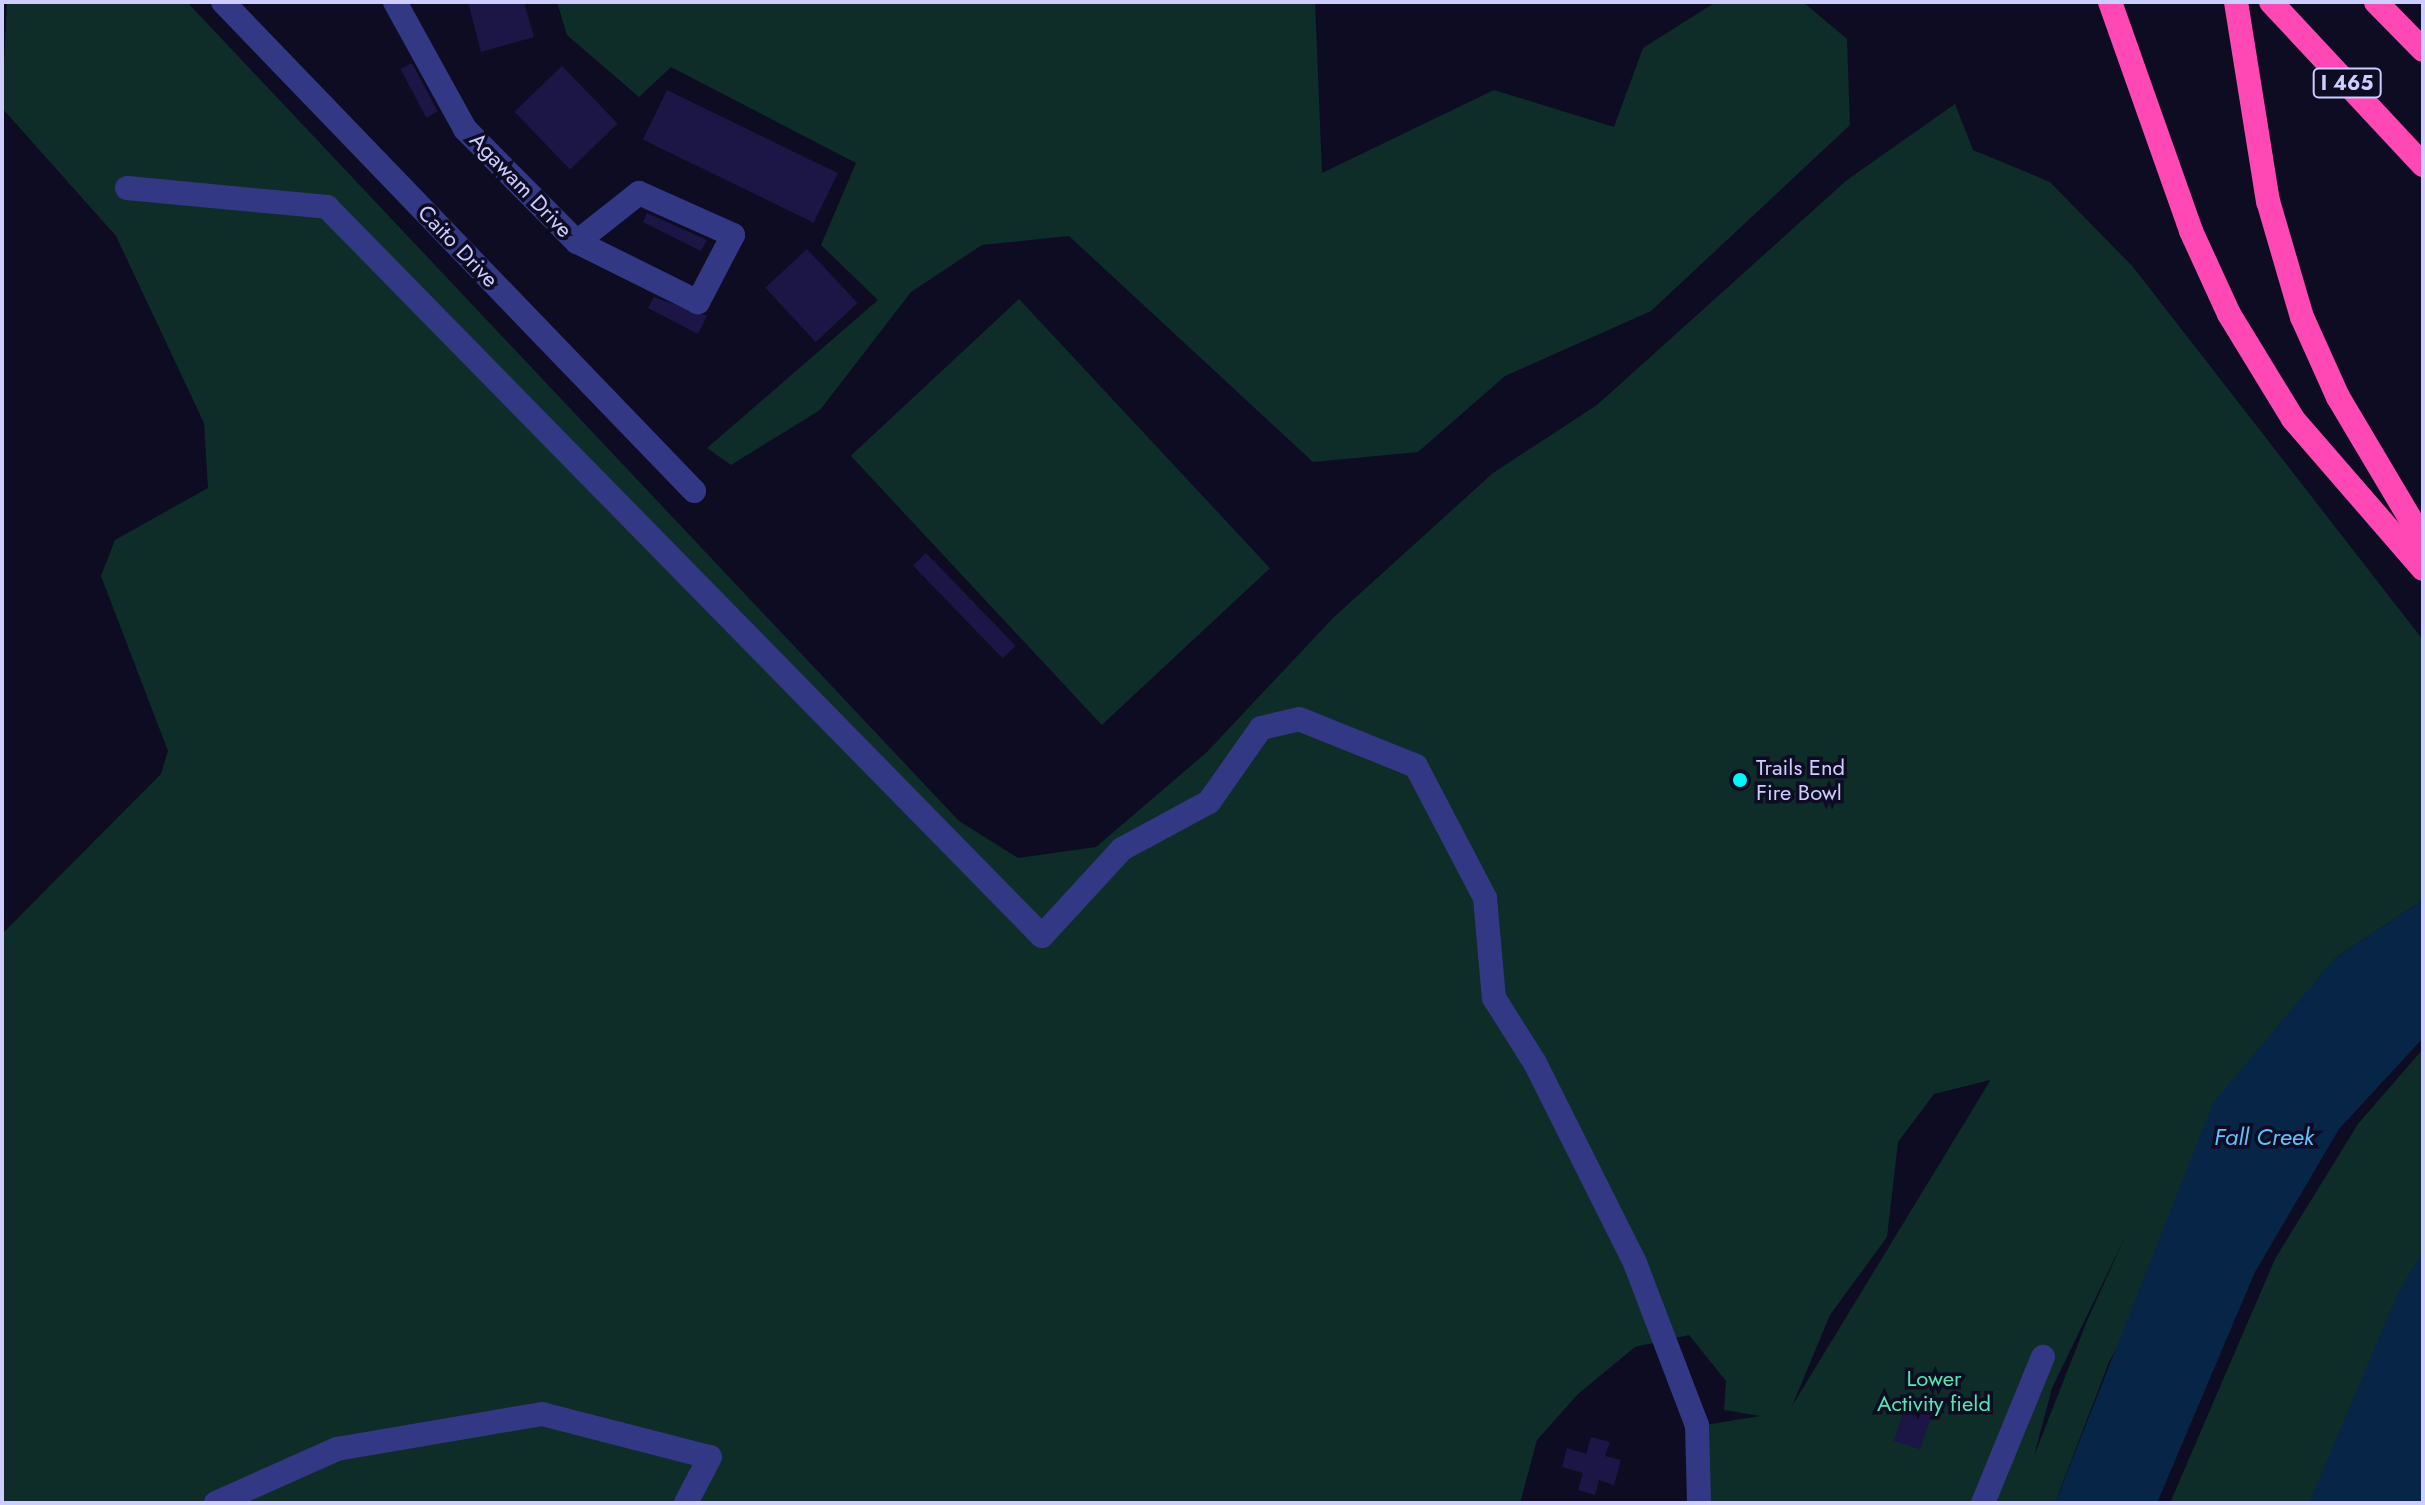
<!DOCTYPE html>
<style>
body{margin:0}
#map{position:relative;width:2425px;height:1505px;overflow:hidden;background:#0d0c23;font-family:Jost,sans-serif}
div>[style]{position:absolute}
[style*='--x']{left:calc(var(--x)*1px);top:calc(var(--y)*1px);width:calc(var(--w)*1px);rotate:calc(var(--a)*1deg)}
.green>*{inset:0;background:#0e2d29;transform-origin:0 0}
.water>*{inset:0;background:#072546}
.building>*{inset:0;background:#1b1645;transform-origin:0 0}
.minor>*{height:24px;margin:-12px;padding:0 12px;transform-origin:12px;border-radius:12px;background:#333885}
.highway>*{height:24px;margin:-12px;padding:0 12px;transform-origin:12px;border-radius:12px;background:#ff48b3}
.dots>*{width:22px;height:22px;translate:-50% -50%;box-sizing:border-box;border:4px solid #0d0c23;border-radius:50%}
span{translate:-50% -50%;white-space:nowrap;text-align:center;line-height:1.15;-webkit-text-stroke:7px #0d0c23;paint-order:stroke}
.shield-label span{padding:2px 6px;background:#0d0c23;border:2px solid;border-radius:6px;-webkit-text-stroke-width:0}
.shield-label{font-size:20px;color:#cecdff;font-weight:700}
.street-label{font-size:22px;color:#cecdff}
.poi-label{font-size:22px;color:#cecdff}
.left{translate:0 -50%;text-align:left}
.park-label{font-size:22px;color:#50e8b3}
.water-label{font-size:24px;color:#5bc4ff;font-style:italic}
.frame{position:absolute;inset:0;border:4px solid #cecdff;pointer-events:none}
</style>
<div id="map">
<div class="green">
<i style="clip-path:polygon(evenodd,7px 2px,187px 2px,959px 821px,1018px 858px,1096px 847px,1207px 752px,1333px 618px,1493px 473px,1597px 405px,1847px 180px,1955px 104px,1973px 150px,2050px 182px,2133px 267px,2423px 640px,2423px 900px,2334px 959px,2109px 1362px,2055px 1503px,1701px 1503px,1705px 1425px,1760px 1416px,1724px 1410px,1726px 1381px,1689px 1335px,1635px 1347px,1578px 1394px,1537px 1440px,1520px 1503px,2px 1503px,2px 934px,161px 774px,168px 751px,101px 576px,115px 540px,208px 488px,204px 423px,116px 236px,2px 108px,7px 2px,1990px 1080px,1990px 1081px,1792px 1406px,1830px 1315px,1887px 1237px,1898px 1142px,1934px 1094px,1990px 1080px,7px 2px,2125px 1237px,2087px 1321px,2034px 1456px,2052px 1388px,2125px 1237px)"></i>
<i style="clip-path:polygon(557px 2px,1315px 2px,1322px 173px,1494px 90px,1614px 127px,1643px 48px,1716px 2px,1803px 2px,1847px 39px,1850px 125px,1651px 311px,1505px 376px,1418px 452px,1313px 462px,1069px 236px,982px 245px,911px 292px,820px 410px,731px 465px,707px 448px,878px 300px,821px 245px,856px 163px,671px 67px,639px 97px,567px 35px)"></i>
<i style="left:1019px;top:299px;width:368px;height:230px;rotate:47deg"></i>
<i style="clip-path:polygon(2423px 1049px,2423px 1503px,2170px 1503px,2275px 1259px,2358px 1124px)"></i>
</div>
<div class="water">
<i style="clip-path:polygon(2423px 900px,2423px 1038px,2339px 1129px,2255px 1272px,2157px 1503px,2055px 1503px,2213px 1103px,2334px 959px)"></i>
<i style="clip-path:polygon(2423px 1251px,2423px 1503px,2309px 1503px,2398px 1293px)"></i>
</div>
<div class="building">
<i style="clip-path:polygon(468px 2px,524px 2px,534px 37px,481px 52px)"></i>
<i style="left:412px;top:63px;width:55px;height:13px;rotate:62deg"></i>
<i style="left:562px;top:66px;width:80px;height:66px;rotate:46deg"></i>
<i style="left:667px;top:90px;width:190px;height:55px;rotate:26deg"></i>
<i style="clip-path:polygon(647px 213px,707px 240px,701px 251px,643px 222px)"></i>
<i style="left:807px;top:249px;width:74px;height:57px;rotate:47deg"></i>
<i style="clip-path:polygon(654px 297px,707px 316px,698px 334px,648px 308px)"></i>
<i style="left:926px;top:553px;width:129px;height:18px;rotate:46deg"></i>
<i style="left:1907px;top:1400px;width:28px;height:43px;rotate:18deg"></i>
<i style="clip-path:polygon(1591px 1437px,1610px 1442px,1605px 1456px,1621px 1460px,1614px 1485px,1599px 1480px,1595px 1495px,1578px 1490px,1583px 1473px,1562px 1467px,1567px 1448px,1586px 1454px)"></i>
</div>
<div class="minor">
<i style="--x:223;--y:2;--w:679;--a:46.07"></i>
<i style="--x:395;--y:2;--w:145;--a:61.1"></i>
<i style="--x:465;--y:129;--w:159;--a:45.3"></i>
<i style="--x:127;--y:188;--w:201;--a:5.4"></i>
<i style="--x:327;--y:207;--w:1021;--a:45.56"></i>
<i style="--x:1042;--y:936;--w:118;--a:-47.4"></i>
<i style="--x:1122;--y:849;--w:99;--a:-28.4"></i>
<i style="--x:1209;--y:802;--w:90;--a:-54.9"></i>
<i style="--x:1261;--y:728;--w:39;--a:-13"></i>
<i style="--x:1299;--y:719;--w:126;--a:21.9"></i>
<i style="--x:1416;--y:766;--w:149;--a:62.4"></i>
<i style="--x:1485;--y:898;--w:100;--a:84.9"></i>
<i style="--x:1494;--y:998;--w:77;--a:57.8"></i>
<i style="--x:1535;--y:1063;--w:224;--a:63.4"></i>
<i style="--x:1635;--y:1263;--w:173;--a:69.1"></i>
<i style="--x:1697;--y:1425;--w:78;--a:88.5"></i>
<i style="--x:639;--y:193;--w:103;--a:24.1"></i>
<i style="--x:733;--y:235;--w:76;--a:117.6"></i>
<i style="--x:698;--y:302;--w:135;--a:-153.6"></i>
<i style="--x:577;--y:242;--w:79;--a:-38.3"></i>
<i style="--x:216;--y:1503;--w:133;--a:-24.1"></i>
<i style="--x:337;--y:1449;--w:208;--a:-9.7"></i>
<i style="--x:542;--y:1414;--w:173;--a:14.4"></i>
<i style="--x:710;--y:1457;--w:52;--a:117.6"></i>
<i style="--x:1983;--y:1503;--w:158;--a:-67.7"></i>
</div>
<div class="highway">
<i style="--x:2110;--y:2;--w:243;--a:70.5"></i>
<i style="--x:2191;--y:231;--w:91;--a:65.4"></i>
<i style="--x:2229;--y:314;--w:123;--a:58.6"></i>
<i style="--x:2293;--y:419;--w:198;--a:49.1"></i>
<i style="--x:2236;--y:2;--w:202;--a:80.9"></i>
<i style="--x:2268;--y:201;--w:121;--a:73.7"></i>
<i style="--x:2302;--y:317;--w:88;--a:65.8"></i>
<i style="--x:2338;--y:397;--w:166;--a:59.3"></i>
<i style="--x:2271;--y:2;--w:223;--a:47"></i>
<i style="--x:2376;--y:2;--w:67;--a:45.6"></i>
</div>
<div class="dots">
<i style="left:1740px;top:780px;background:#00f8f8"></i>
</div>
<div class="shield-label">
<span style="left:2347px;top:83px">I 465</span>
</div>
<div class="street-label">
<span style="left:521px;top:185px;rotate:46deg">Agawam Drive</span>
<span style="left:458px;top:246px;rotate:46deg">Caito Drive</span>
</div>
<div class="poi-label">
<span class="left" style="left:1756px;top:780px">Trails End<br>Fire Bowl</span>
</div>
<div class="park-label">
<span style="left:1934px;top:1391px">Lower<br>Activity field</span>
</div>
<div class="water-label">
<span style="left:2264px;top:1137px">Fall Creek</span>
</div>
<div class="frame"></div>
</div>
